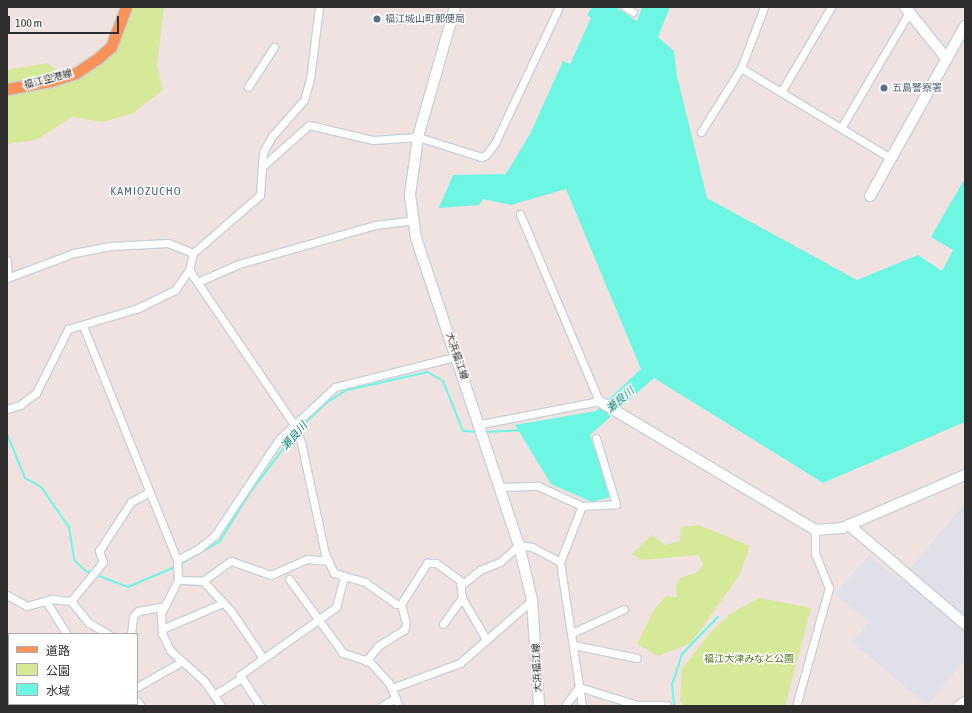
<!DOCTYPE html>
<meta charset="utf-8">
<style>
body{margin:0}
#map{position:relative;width:972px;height:713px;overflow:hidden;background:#efe2e0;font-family:"Asap Condensed","Noto Sans JP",sans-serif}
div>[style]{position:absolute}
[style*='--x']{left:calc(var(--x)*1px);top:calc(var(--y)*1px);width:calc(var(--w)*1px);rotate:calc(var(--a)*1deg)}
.industrial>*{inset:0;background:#e0e1e8}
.green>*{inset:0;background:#d5e999}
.water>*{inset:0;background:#6df7e3}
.stream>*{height:2px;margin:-1px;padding:0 1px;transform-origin:1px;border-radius:1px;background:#6df7e3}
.roads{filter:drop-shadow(1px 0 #c7d1d8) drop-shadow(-1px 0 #c7d1d8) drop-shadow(0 1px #c7d1d8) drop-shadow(0 -1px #c7d1d8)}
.street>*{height:7px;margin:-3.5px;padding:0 3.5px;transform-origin:3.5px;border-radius:3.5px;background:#fff}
.secondary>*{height:10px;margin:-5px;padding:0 5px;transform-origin:5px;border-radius:5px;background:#fff}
.primary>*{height:11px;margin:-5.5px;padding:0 5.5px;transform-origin:5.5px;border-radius:5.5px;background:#fa935a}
.dots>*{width:11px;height:11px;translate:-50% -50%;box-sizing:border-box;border:2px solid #fff;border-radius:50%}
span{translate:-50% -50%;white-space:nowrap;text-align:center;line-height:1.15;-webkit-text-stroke:3px #fff;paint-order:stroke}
.service-label{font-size:10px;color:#4e5e75}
.left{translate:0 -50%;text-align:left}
.street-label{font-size:10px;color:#2e2e2e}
.park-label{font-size:10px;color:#4f7216}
.water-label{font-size:11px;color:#07847c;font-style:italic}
.quarter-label{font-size:12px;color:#4a6b82;letter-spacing:1px}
.frame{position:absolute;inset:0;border:8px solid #2e2e2e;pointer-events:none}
.legend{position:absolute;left:8px;top:633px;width:130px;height:72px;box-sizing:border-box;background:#fff;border:1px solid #ababab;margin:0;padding:5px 7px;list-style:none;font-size:12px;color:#2e2e2e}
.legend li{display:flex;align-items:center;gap:8px;height:20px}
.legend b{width:20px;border:1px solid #ababab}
.scale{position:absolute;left:8px;top:16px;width:111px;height:18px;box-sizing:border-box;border:2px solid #2e2e2e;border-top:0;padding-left:5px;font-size:12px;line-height:14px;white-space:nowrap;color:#2e2e2e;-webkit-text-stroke:3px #fff;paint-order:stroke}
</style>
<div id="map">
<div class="industrial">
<i style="clip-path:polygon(965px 503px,965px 570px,962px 574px,965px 577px,965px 660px,927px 705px,852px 642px,869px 622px,835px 594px,869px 555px,900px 581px)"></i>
</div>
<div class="green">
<i style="clip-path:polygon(125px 7px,164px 7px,157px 65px,163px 90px,133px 113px,103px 122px,72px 117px,36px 140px,7px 144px,7px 70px,47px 63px,74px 82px,116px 50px)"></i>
<i style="clip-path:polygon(699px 525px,750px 546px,739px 576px,691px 643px,658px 656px,637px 644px,654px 610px,666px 596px,677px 597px,676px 586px,680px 578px,698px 572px,703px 565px,699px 555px,642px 560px,632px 554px,652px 535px,665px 545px,680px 541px,681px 527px)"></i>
<i style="clip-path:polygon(759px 598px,811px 608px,785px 706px,683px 706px,680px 701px,682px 669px,710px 633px,730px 614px)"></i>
</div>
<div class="water">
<i style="clip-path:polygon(592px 7px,616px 7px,637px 21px,642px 7px,670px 7px,658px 37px,674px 51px,677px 76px,707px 198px,857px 280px,918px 255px,942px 271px,953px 250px,931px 237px,965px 178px,965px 422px,823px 483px,654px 378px,590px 435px,610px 497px,592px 502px,551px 484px,515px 425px,596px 411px,641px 369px,566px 189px,511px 205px,483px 199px,479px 205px,439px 208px,453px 175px,506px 174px,531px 132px,563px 61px,570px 64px,591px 18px,587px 15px)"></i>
</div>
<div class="stream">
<i style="--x:298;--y:430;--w:39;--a:-44"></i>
<i style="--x:326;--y:403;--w:25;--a:-32"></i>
<i style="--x:347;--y:390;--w:83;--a:-12.5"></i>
<i style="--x:428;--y:372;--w:17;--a:31"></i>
<i style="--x:443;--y:381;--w:54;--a:68.2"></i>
<i style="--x:463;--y:431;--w:16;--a:4"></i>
<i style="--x:485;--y:432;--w:35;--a:-3"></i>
<i style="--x:7;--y:434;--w:48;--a:67.8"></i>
<i style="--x:25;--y:478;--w:18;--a:29"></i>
<i style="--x:41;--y:487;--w:49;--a:55"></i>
<i style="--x:69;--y:527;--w:33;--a:81"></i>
<i style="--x:74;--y:560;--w:16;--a:43"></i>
<i style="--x:86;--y:571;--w:45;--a:20.9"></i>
<i style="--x:128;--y:587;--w:51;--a:-23.1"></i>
<i style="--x:179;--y:565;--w:48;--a:-30.3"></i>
<i style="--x:220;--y:541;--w:55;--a:-58.3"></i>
<i style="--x:249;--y:494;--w:76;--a:-53"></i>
<i style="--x:674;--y:706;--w:21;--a:-95"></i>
<i style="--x:672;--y:685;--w:33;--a:-72"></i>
<i style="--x:682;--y:654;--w:52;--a:-45.8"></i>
</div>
<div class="roads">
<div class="street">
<i style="--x:319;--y:7;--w:73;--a:97.1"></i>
<i style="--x:310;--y:79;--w:22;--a:106"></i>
<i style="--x:304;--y:100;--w:48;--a:131.6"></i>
<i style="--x:272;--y:136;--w:18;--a:119"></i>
<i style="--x:263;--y:152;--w:43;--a:94"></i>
<i style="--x:260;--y:195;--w:89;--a:139.1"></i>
<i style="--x:193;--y:253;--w:17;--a:103"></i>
<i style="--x:189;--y:270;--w:185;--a:55.8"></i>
<i style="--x:293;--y:423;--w:21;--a:67"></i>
<i style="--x:301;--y:442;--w:115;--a:77.9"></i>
<i style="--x:325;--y:554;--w:21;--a:65"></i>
<i style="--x:334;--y:573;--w:32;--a:16"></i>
<i style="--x:365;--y:582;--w:38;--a:35"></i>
<i style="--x:396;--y:604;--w:5;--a:0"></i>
<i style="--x:625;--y:7;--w:9;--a:32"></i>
<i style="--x:741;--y:68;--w:175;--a:31"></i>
<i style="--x:248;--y:87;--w:48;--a:-57"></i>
<i style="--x:781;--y:92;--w:99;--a:-59.5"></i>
<i style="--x:841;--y:128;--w:136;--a:-59.5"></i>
<i style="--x:701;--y:132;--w:75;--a:-58"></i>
<i style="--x:741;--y:68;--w:65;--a:-69.3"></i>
<i style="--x:264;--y:165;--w:60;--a:-41.6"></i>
<i style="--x:309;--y:125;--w:66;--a:13.2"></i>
<i style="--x:373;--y:140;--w:45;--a:-3.8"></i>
<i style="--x:418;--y:137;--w:66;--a:17.6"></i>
<i style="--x:481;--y:157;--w:5;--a:-22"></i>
<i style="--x:486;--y:155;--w:15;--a:-53"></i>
<i style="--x:495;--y:143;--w:150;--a:-64.8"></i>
<i style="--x:7;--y:260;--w:18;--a:87"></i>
<i style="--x:7;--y:278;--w:72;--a:-20.5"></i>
<i style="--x:74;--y:253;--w:37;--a:-11"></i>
<i style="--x:110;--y:246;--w:58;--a:-3"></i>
<i style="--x:168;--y:243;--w:27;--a:22"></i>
<i style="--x:200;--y:281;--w:43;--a:-23.6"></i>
<i style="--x:239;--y:264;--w:141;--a:-16"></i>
<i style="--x:375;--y:225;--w:38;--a:-7"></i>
<i style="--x:83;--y:326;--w:252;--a:68.1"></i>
<i style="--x:177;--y:560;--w:20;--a:87"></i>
<i style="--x:178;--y:580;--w:38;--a:117"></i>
<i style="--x:161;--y:614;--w:19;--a:87"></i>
<i style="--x:162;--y:633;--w:19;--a:65"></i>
<i style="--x:170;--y:650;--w:47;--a:42.4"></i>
<i style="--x:205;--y:682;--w:29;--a:56"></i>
<i style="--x:7;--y:409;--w:14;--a:-17"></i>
<i style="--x:20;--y:405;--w:20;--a:-37"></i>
<i style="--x:36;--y:393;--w:72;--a:-63.4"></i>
<i style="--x:68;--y:329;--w:73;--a:-16.7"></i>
<i style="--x:138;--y:308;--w:41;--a:-25.9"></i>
<i style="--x:175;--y:290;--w:24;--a:-55"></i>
<i style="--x:481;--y:424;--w:120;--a:-11"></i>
<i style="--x:599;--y:401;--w:203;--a:-112.9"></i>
<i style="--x:502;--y:487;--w:36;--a:-2"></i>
<i style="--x:538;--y:486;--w:48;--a:24.4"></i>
<i style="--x:582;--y:506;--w:34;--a:-3"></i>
<i style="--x:616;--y:504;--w:69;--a:-106.9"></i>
<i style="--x:177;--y:560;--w:24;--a:-28"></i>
<i style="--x:198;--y:549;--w:22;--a:-39"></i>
<i style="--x:215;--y:535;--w:117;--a:-56.2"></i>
<i style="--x:280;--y:438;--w:75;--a:-42.8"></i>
<i style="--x:335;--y:387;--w:127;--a:-14.1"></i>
<i style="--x:560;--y:562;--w:60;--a:-68.6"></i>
<i style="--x:289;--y:579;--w:92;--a:53.9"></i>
<i style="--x:343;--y:653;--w:28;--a:18"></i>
<i style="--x:370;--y:662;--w:28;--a:48"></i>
<i style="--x:389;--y:683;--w:25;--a:67"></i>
<i style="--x:178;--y:580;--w:25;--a:2"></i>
<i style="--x:203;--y:581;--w:34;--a:-36"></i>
<i style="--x:231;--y:561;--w:42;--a:19.3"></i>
<i style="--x:271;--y:575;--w:39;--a:-24"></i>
<i style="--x:307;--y:559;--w:22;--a:5"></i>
<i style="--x:203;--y:581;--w:41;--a:47"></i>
<i style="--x:231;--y:611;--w:57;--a:55.8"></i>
<i style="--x:460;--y:583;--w:15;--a:82"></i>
<i style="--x:462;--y:598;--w:48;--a:59.7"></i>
<i style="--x:7;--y:595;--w:23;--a:29"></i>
<i style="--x:27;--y:606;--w:25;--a:-16"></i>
<i style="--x:51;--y:599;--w:20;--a:6"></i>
<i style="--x:71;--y:601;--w:28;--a:51"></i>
<i style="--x:89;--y:623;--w:22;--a:30"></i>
<i style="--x:46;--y:601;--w:39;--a:58"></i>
<i style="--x:71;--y:601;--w:50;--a:-50.6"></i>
<i style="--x:103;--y:562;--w:12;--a:-110"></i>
<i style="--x:99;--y:551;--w:59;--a:-56.9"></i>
<i style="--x:131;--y:502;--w:21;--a:-29"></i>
<i style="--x:443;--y:624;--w:32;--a:-54"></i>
<i style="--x:162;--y:629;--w:66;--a:-23.1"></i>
<i style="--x:572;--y:633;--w:57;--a:-24.8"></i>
<i style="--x:131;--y:634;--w:17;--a:-83"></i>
<i style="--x:133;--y:617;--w:8;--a:-50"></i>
<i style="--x:138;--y:611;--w:27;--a:-10"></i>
<i style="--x:574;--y:645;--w:64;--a:11.7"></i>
<i style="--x:366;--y:661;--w:19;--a:-51"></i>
<i style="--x:378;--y:646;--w:31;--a:-32"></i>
<i style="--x:404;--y:630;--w:7;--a:-74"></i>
<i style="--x:406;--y:623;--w:20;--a:-105"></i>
<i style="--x:401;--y:604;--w:49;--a:-57.6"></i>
<i style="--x:427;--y:563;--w:9;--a:0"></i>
<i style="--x:436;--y:563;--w:34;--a:36"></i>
<i style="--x:464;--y:583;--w:21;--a:-39"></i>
<i style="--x:480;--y:570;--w:22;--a:-22"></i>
<i style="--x:500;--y:562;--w:25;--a:-42"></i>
<i style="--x:519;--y:545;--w:13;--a:9"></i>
<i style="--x:532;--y:547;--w:32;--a:28"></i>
<i style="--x:560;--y:562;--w:146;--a:81.3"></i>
<i style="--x:137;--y:687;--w:51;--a:-29.6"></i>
<i style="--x:392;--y:688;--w:72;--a:-20.2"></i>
<i style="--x:460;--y:663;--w:96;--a:-41.2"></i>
<i style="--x:214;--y:695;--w:32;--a:-32"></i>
<i style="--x:137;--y:701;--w:6;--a:51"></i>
<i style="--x:78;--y:706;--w:4;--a:-27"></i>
<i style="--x:260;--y:706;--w:37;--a:-123"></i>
<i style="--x:240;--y:675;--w:118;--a:-35.3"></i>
<i style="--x:336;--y:607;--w:30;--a:-75"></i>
<i style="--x:382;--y:706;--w:16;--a:-30"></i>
<i style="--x:565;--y:706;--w:24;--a:-54"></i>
<i style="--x:579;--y:687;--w:61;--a:17.2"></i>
<i style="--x:637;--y:705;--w:30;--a:0"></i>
<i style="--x:796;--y:706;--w:123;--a:-74.4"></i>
<i style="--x:829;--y:588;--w:37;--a:-112"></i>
<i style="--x:815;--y:554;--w:24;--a:-90"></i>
</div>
<div class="secondary">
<i style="--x:455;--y:7;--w:135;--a:105.9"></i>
<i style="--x:418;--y:137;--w:59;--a:97.9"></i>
<i style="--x:410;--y:195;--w:43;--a:82.1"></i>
<i style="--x:416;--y:238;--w:324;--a:71.5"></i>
<i style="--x:519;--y:545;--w:57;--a:76.7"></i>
<i style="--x:532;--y:600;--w:106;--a:86.2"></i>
<i style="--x:905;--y:7;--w:65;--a:51.2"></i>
<i style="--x:870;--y:196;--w:195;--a:-60.8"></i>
<i style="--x:599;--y:401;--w:252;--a:30.8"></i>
<i style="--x:815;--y:530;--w:27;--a:-4"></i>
<i style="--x:842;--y:528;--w:134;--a:-23.3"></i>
<i style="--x:849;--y:525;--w:153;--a:40.5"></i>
<i style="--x:959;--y:706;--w:7;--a:-34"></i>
</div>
<div class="primary">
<i style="--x:7;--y:89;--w:45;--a:-10.3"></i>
<i style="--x:51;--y:81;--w:26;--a:-18"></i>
<i style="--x:76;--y:73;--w:25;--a:-34"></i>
<i style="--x:97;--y:59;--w:18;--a:-41"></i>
<i style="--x:111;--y:47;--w:43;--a:-69.4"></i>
</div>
</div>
<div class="dots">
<i style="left:377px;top:19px;background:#5c6f8a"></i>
<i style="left:884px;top:88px;background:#5c6f8a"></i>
</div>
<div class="service-label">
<span class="left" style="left:385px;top:19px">福江城山町郵便局</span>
<span class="left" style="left:892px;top:88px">五島警察署</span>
</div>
<div class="street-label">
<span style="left:48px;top:79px;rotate:-15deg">福江空港線</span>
<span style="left:457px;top:356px;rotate:71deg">大浜福江線</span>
<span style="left:537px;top:668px;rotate:-93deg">大浜福江線</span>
</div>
<div class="park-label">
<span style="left:749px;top:659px">福江大津みなと公園</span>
</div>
<div class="water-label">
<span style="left:620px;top:400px;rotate:-41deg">瀬良川</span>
<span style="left:294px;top:436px;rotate:-49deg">瀬良川</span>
</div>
<div class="quarter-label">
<span style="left:146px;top:192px">KAMIOZUCHO</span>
</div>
<div class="frame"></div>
<ul class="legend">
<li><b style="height:5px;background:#fa935a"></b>道路</li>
<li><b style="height:11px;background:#d5e999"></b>公園</li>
<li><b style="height:11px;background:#6df7e3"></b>水域</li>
</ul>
<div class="scale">100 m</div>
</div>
